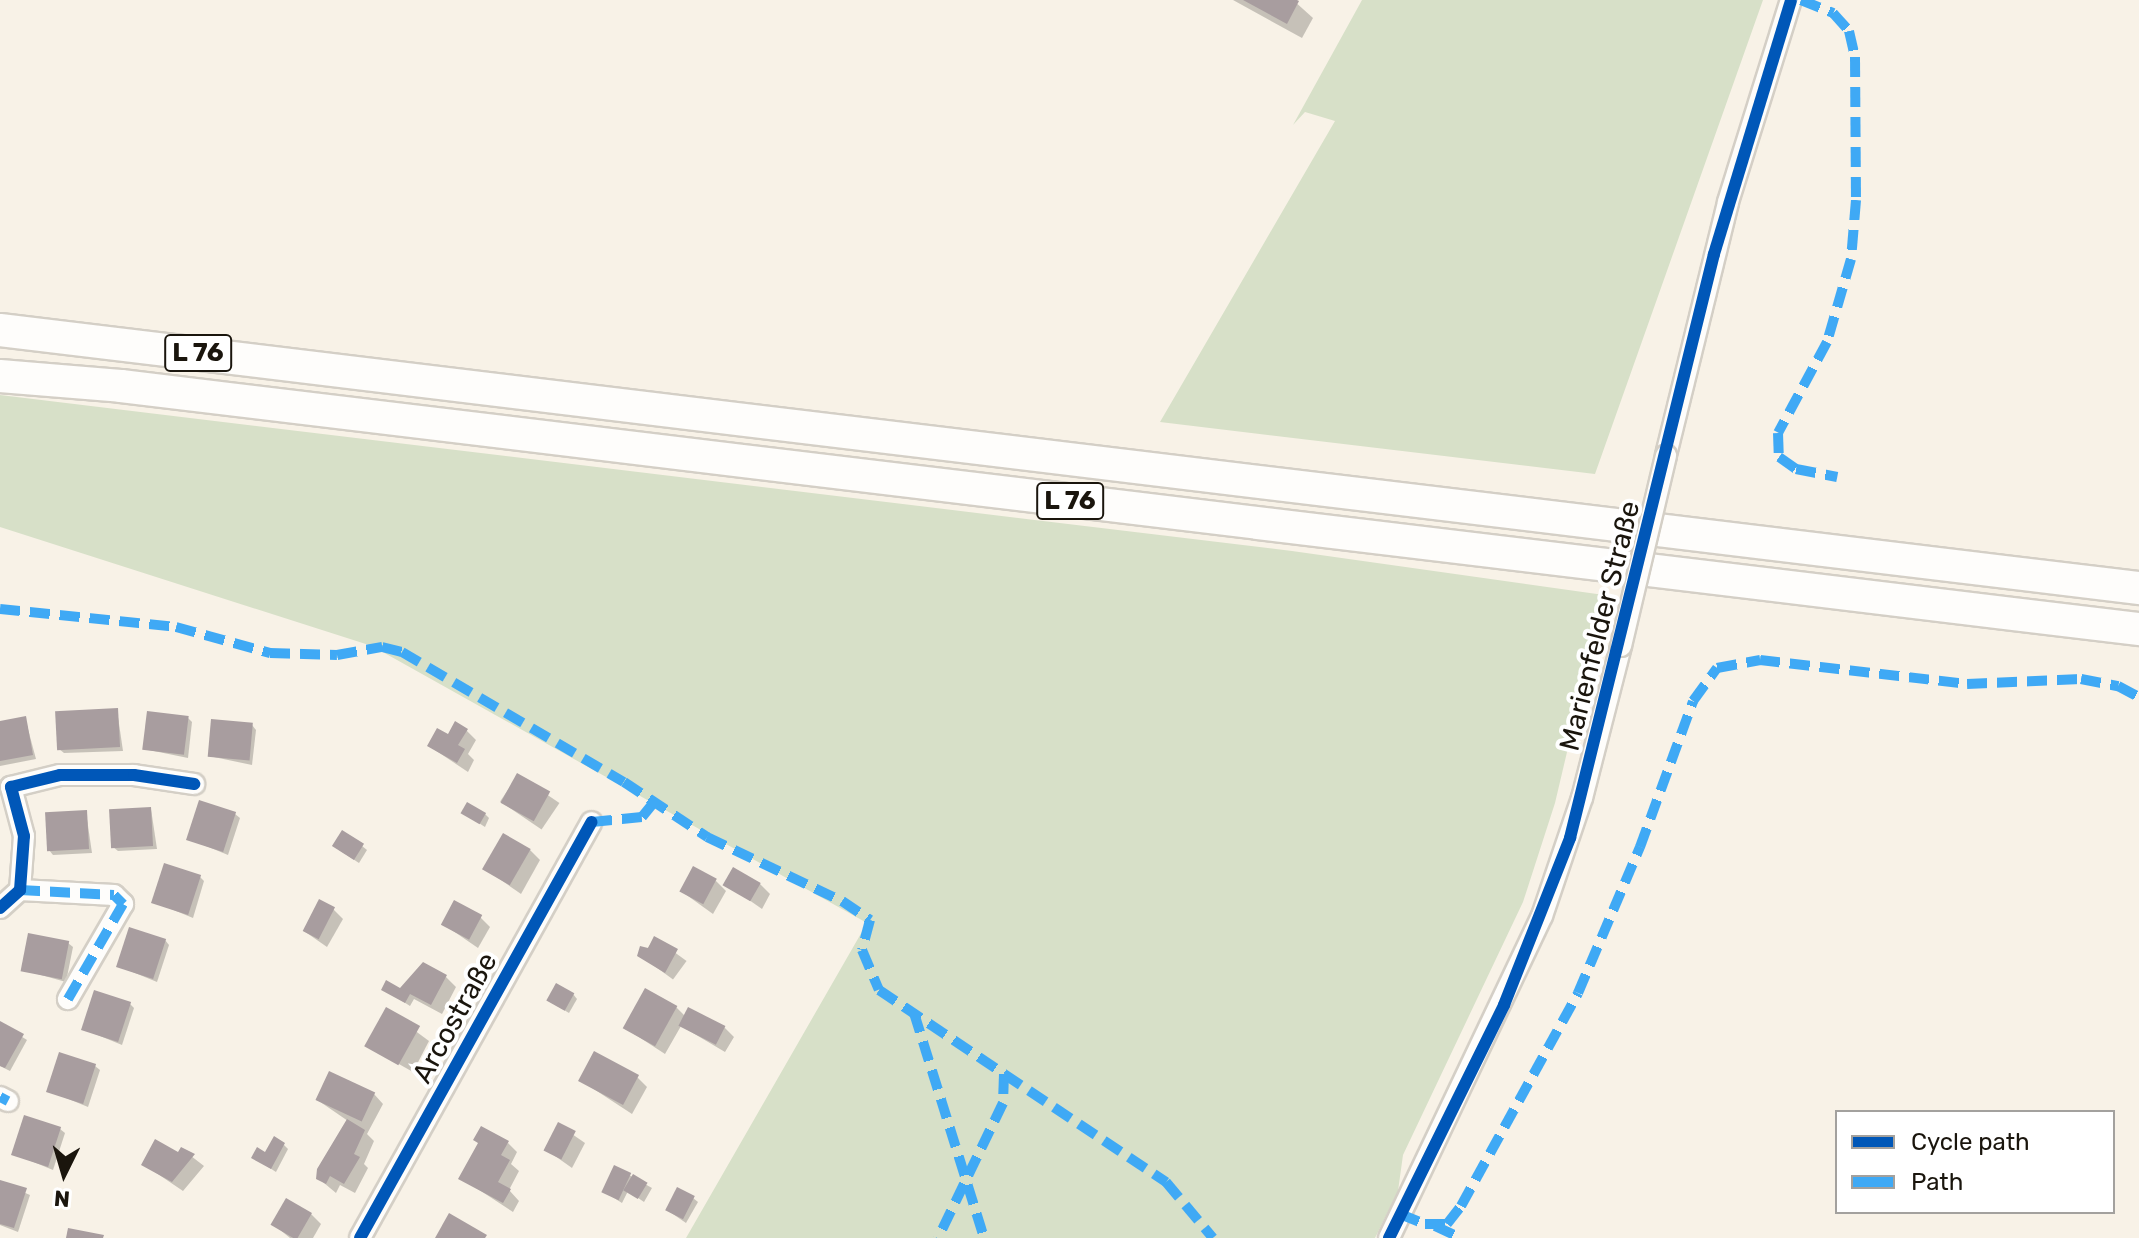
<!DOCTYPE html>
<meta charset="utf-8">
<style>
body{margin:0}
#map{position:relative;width:2139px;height:1238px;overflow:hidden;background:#f8f2e7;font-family:Rubik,sans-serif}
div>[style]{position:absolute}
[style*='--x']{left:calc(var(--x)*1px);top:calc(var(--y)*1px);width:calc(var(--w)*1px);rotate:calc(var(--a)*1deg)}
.green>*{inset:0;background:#d7e0c8}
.shadow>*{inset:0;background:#0003;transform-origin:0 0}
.building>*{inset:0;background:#a89d9f;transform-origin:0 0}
.roads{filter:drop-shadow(2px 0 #d4cfc6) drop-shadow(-2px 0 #d4cfc6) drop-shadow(0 2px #d4cfc6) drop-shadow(0 -2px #d4cfc6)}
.minor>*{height:20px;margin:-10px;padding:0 10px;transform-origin:10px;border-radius:10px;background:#fefdfb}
.primary>*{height:32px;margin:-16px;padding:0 16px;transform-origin:16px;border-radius:16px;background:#fefdfb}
.bridges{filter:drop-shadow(2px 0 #d4cfc6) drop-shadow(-2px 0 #d4cfc6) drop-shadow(0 2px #d4cfc6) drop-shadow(0 -2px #d4cfc6)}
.minor-bridge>*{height:20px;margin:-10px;padding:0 10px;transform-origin:10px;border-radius:10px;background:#fefdfb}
.quiet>*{height:10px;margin-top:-5px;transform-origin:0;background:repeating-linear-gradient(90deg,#3fa9f5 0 20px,transparent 0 30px)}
.cycleway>*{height:12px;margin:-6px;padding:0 6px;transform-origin:6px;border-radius:6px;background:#0057b8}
span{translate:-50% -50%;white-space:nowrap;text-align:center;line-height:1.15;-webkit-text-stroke:8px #fff;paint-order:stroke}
.shield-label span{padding:2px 6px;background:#fff;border:2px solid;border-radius:6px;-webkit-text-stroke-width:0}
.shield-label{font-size:26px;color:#1a150d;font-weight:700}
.street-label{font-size:28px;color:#1a150d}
.legend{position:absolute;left:1835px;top:1110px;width:280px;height:104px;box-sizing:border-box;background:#fff;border:2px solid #a3a19e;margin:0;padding:10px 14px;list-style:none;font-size:24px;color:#1a150d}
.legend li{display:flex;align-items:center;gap:16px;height:40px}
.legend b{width:40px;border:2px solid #a3a19e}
.north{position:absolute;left:24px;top:1134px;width:80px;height:80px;-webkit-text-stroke:6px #fff;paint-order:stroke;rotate:185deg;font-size:22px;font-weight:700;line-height:32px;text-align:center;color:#1a150d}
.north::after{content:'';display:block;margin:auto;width:28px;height:36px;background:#1a150d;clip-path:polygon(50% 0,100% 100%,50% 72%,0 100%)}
</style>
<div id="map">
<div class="green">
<i style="clip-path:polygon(1362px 0,1763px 0,1595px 474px,1160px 422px,1335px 121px,1305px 112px,1293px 125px)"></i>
<i style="clip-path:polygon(0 395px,1292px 551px,1604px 595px,1555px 803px,1523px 902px,1403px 1155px,1398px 1191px,1375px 1238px,686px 1238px,867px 923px,372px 646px,0 527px)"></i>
</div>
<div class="shadow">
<i style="clip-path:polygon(1233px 0,1293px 0,1313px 18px,1302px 38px)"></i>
<i style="clip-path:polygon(117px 710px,123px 751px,64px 753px,59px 749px)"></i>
<i style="clip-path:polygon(25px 718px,36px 759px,0 766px,0 723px)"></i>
<i style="clip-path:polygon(188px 718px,192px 722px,188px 758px,144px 749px)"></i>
<i style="clip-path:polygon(252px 725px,256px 730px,252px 765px,209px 756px)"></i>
<i style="clip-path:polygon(466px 730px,476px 740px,468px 754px,474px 760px,468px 772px,429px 746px)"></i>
<i style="left:518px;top:775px;width:50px;height:32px;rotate:34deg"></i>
<i style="clip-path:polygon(151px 809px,157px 849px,118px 851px,113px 847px)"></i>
<i style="clip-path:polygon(86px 812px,92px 853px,53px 855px,49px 850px)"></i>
<i style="clip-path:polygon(463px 813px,485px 814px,489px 818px,485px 827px)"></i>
<i style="clip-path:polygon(235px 814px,240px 818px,228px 855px,189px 839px)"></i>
<i style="clip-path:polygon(362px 846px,367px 850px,359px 863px,339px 850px)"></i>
<i style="clip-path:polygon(530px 850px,540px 860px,521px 894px,485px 869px)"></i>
<i style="clip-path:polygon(200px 877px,204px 881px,193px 918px,154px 902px)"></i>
<i style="clip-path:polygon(716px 881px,726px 891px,713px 914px,681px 891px)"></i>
<i style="clip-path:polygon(726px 884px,760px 884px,770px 894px,762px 909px)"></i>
<i style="clip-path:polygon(333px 909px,343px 919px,327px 947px,304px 931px)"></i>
<i style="clip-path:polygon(480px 917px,490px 927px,478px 948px,443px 924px)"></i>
<i style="left:655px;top:938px;width:39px;height:23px;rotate:36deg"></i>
<i style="clip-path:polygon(165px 940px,169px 945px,157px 982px,118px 966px)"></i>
<i style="clip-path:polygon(68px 943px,73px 947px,66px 982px,23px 970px)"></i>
<i style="clip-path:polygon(446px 977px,456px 987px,442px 1014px,414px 999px,410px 1006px,383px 989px,400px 991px)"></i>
<i style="clip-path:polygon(573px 994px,577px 999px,569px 1013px,549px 1001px)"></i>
<i style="clip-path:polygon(130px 1004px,134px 1008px,122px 1045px,83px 1029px)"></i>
<i style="clip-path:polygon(676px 1007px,686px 1017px,724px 1027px,734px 1037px,725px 1052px,681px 1026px,665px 1054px,625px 1028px)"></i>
<i style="clip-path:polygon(387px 1010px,429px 1041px,413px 1072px,367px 1046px)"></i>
<i style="clip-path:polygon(0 1023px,27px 1040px,10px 1071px,0 1066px)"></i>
<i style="clip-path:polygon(95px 1066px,100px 1070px,88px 1107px,49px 1091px)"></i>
<i style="clip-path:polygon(637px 1077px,647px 1087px,632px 1114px,580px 1080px)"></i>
<i style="clip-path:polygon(374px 1094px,383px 1104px,367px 1134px,374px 1141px,364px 1164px,368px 1168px,355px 1193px,340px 1185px,336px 1193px,318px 1178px,348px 1121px,316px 1099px)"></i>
<i style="clip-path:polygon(559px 1125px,585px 1143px,572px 1168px,548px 1151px)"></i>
<i style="clip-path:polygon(60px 1129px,65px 1133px,53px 1170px,14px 1154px)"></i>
<i style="clip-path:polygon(508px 1143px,517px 1152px,511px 1164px,519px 1171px,509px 1190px,519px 1201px,513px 1212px,461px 1178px)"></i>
<i style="clip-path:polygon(284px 1145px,288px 1149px,276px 1172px,254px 1158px)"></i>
<i style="clip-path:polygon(182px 1149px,204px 1166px,183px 1191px,143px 1164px,179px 1155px)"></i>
<i style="clip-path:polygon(629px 1175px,652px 1188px,644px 1202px,628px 1191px,622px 1203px,603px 1191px)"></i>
<i style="clip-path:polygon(0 1182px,30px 1195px,18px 1232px,0 1225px)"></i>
<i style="clip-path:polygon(693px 1198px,698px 1202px,686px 1223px,667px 1210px)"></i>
<i style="clip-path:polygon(311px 1214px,321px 1224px,313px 1238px,290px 1238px,273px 1224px)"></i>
</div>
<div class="building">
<i style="clip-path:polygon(1243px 0,1297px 0,1299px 1px,1287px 24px)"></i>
<i style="left:118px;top:708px;width:39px;height:63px;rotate:87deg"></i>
<i style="left:147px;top:711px;width:42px;height:39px;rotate:7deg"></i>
<i style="clip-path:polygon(26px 716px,33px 755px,0 761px,0 721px)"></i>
<i style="left:211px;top:719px;width:42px;height:38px;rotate:5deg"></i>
<i style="clip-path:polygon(455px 721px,468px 729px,458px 745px,465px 749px,457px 763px,427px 746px,437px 728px,448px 734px)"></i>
<i style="left:517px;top:773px;width:38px;height:34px;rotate:29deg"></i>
<i style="left:199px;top:800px;width:39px;height:42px;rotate:18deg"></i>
<i style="left:467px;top:802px;width:22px;height:13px;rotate:30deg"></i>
<i style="left:151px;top:807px;width:39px;height:42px;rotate:87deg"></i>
<i style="left:87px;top:810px;width:39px;height:42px;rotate:87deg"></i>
<i style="left:342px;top:830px;width:26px;height:19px;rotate:32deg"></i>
<i style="left:503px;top:833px;width:32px;height:42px;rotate:30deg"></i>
<i style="left:164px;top:863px;width:39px;height:42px;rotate:18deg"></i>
<i style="left:693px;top:866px;width:27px;height:29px;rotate:28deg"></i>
<i style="left:733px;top:867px;width:32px;height:21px;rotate:30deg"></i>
<i style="left:319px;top:899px;width:18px;height:36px;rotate:27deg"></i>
<i style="left:454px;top:900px;width:32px;height:28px;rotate:28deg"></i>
<i style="left:129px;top:927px;width:39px;height:42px;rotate:18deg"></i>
<i style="left:28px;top:933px;width:42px;height:39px;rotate:11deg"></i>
<i style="clip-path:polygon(654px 936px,678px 949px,665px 973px,637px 956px,640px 946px,648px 948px)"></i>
<i style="clip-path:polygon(423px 962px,447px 975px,431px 1005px,410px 994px,405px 1003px,381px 990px,386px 980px,400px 988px)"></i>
<i style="left:556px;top:983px;width:21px;height:20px;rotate:29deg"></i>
<i style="left:645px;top:988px;width:37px;height:46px;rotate:29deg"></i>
<i style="left:94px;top:990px;width:39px;height:42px;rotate:18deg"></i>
<i style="left:386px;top:1007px;width:39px;height:45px;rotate:29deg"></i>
<i style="left:688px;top:1007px;width:42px;height:21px;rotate:27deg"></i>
<i style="clip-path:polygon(0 1021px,24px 1034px,5px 1068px,0 1066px)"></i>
<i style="left:594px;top:1051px;width:51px;height:34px;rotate:28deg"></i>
<i style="left:59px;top:1052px;width:39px;height:42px;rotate:18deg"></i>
<i style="left:329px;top:1071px;width:51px;height:32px;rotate:25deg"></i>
<i style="left:24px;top:1115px;width:39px;height:42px;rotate:18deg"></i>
<i style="clip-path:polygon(347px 1119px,365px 1130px,354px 1154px,360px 1157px,344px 1184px,330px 1176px,326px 1184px,316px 1179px,317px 1169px)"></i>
<i style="left:558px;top:1122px;width:20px;height:32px;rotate:27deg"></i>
<i style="clip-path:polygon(481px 1126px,509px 1141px,501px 1155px,510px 1160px,498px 1182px,511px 1189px,503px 1203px,458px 1179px,478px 1143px,473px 1140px)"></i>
<i style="clip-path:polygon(274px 1136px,285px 1143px,271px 1169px,251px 1158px,257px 1147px,265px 1152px)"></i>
<i style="clip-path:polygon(155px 1139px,178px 1152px,181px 1147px,195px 1154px,172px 1182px,141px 1165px)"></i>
<i style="left:614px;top:1165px;width:19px;height:30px;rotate:25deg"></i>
<i style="left:633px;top:1174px;width:17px;height:19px;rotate:31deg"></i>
<i style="clip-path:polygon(0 1180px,27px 1188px,14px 1228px,0 1224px)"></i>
<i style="left:677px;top:1187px;width:20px;height:26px;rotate:27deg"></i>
<i style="left:286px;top:1198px;width:30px;height:31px;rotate:30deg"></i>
<i style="clip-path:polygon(449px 1213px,487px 1235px,485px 1238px,435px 1238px)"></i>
<i style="clip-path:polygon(68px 1228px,104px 1235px,103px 1238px,66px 1238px)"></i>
</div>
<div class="roads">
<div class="minor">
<i style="--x:1666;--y:455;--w:260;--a:-76.2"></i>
<i style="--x:1728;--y:202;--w:212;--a:-72.7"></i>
<i style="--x:20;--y:890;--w:94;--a:3"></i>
<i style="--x:114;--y:895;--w:13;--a:45"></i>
<i style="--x:123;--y:904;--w:110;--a:120.1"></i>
<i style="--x:0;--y:908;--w:27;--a:-42"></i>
<i style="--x:20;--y:890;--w:54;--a:-85.8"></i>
<i style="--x:24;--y:836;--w:51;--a:-104.9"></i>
<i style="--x:11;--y:787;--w:50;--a:-13.8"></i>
<i style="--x:60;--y:775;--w:74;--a:0"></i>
<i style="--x:134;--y:775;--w:61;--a:8.5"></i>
<i style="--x:0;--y:1097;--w:9;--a:27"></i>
<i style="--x:360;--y:1238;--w:476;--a:-60.9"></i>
<i style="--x:1389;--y:1238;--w:357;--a:-64.6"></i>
<i style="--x:1542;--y:916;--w:125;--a:-71.3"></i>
<i style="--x:1582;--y:798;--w:157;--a:-75.6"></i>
</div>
<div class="primary">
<i style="--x:0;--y:330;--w:2155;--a:6.88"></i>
<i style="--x:0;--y:376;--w:121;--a:4.7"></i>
<i style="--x:121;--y:386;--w:2033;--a:6.87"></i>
</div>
</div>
<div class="bridges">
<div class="minor-bridge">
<i style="--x:1621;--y:646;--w:196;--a:-76.7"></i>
</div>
</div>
<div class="quiet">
<i style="--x:1801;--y:0;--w:35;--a:22"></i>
<i style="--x:1833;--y:13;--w:24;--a:48"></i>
<i style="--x:1849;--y:31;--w:27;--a:77"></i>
<i style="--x:1855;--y:57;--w:143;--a:89.6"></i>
<i style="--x:1856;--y:200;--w:59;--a:94.8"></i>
<i style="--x:1851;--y:259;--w:86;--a:106.1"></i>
<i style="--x:1827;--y:342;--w:103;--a:118.3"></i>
<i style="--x:1778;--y:433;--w:24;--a:88"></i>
<i style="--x:1779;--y:457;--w:21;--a:35"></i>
<i style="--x:1796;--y:469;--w:42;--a:11"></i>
<i style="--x:0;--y:609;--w:177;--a:5.8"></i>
<i style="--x:176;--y:627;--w:98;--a:15.5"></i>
<i style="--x:270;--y:653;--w:67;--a:1.7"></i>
<i style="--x:337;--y:655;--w:46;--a:-10.1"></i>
<i style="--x:382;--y:647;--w:21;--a:14"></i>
<i style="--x:402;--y:652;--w:257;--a:30.4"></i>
<i style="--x:624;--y:782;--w:100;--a:33.5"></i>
<i style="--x:707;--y:837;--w:149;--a:25.4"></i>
<i style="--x:842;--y:901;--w:34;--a:34"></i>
<i style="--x:870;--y:920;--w:31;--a:105"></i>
<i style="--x:862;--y:950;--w:43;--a:67"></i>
<i style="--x:879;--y:990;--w:151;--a:33.9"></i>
<i style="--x:1004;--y:1074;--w:29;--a:92"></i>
<i style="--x:1003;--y:1103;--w:150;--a:115.7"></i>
<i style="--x:592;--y:822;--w:50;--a:-5.7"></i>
<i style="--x:642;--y:817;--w:19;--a:-51"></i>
<i style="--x:20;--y:890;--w:94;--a:3"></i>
<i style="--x:114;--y:895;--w:13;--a:45"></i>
<i style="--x:123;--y:904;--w:110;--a:120.1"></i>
<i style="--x:914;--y:1013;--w:236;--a:72.7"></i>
<i style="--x:1004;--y:1074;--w:195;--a:33.7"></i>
<i style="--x:1166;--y:1182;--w:73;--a:50"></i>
<i style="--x:0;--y:1097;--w:9;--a:27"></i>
<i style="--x:1400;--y:1214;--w:27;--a:22"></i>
<i style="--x:1425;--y:1224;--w:22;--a:0"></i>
<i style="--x:1447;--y:1224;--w:23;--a:-52"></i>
<i style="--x:1461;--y:1206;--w:243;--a:-61.2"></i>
<i style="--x:1578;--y:993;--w:159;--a:-67"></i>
<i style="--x:1640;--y:847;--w:155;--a:-70"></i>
<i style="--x:1693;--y:701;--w:41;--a:-54"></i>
<i style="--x:1717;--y:668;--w:44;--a:-10.5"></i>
<i style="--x:1760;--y:660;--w:208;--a:6.6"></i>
<i style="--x:1967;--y:684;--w:114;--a:-2.5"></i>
<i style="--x:2081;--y:679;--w:38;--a:11"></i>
<i style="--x:2118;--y:686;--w:24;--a:28"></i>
<i style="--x:1435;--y:1226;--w:29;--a:25"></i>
</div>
<div class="cycleway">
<i style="--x:0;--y:908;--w:27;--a:-42"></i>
<i style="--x:20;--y:890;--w:54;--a:-85.8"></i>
<i style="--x:24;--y:836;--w:51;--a:-104.9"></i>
<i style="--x:11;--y:787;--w:50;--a:-13.8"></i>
<i style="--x:60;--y:775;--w:74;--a:0"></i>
<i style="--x:134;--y:775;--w:61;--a:8.5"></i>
<i style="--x:360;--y:1238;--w:476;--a:-60.9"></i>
<i style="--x:1389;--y:1238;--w:260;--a:-63.7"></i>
<i style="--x:1504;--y:1005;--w:180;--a:-68.4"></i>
<i style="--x:1570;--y:838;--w:601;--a:-76.15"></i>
<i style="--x:1714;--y:254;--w:265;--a:-73.1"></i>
</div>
<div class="shield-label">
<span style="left:198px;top:353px">L 76</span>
<span style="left:1070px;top:501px">L 76</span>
</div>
<div class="street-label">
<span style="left:1600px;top:626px;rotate:-76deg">Marienfelder Straße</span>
<span style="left:455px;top:1018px;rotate:-61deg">Arcostraße</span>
</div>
<ul class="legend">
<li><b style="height:10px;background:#0057b8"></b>Cycle path</li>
<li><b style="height:10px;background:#3fa9f5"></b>Path</li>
</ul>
<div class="north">N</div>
</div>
